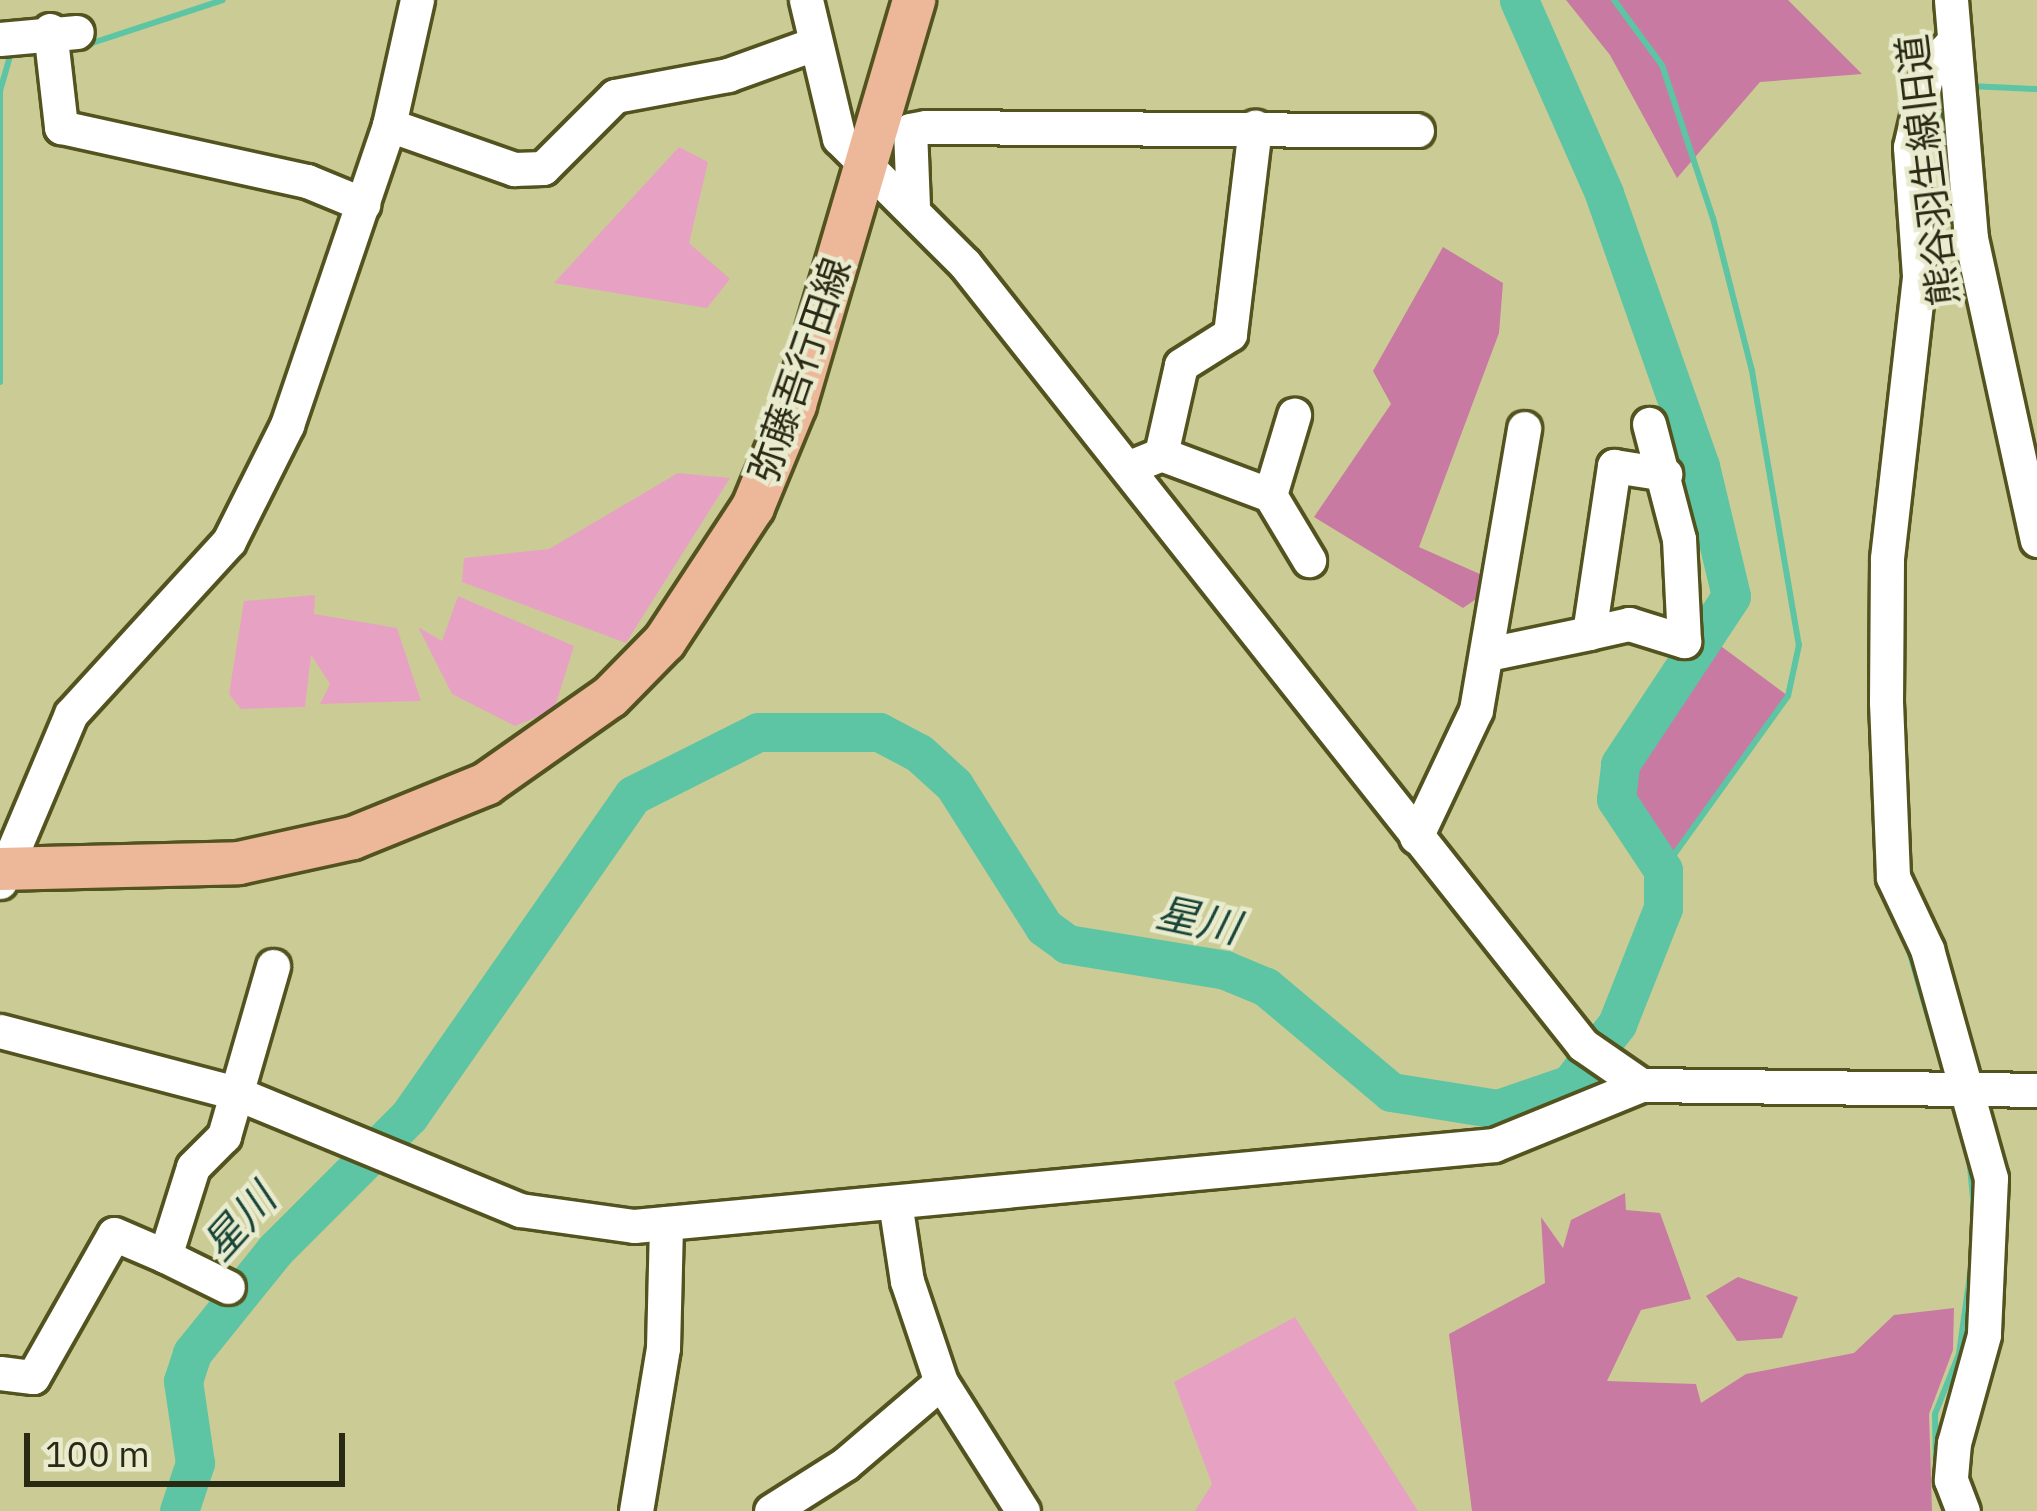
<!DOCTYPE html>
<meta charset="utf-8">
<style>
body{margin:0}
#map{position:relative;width:2037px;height:1511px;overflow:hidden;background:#cbcc95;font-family:"IBM Plex Sans","Noto Sans JP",sans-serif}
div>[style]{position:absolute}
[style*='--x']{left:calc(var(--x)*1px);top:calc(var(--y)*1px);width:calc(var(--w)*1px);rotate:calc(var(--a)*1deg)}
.green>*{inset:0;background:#e7a2c3}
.forest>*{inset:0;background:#c97aa2}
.stream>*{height:6px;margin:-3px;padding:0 3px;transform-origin:3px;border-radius:3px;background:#5dc5a3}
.river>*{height:39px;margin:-19.5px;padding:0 19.5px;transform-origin:19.5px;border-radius:19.5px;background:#5dc5a3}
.roads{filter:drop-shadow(3px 0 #53531f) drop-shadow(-3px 0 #53531f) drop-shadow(0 3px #53531f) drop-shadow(0 -3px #53531f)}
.minor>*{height:33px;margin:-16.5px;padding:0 16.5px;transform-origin:16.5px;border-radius:16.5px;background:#fff}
.major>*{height:42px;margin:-21px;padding:0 21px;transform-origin:21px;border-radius:21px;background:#edb799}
span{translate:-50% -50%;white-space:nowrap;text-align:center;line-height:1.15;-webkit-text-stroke:9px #e9ebcf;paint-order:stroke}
.street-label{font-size:39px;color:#2a2a14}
.water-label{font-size:42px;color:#184537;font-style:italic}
.scale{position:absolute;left:24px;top:1433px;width:321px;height:54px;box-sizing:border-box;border:6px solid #2a2a14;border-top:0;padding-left:15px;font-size:36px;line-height:42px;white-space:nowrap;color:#2a2a14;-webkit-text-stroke:9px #e9ebcf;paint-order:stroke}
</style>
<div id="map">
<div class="green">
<i style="clip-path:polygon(679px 147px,708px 162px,689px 243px,730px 279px,707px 308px,554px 283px)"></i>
<i style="clip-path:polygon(678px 473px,730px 478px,626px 643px,462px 582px,464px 558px,549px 549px)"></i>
<i style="clip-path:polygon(315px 595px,314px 614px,397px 628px,421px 701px,320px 704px,330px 684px,311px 655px,305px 707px,241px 709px,229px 694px,244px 601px)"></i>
<i style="clip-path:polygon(458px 596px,574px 646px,554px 710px,515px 726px,452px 694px,418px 627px,442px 641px)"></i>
<i style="clip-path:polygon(1295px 1317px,1418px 1511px,1195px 1511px,1212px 1484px,1174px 1382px)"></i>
</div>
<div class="forest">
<i style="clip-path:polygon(1566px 0,1788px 0,1862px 74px,1760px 82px,1677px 178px,1610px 55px)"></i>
<i style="clip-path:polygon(1443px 247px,1503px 283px,1499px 333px,1419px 547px,1500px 583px,1463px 608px,1314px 517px,1391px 404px,1373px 371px)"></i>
<i style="clip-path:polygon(1706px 635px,1788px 696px,1663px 870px,1616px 799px,1620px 764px)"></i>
<i style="clip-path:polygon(1625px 1193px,1626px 1210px,1660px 1213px,1691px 1299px,1641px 1310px,1607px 1381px,1696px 1384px,1701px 1403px,1746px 1374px,1854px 1353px,1894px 1315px,1954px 1308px,1953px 1350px,1929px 1414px,1932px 1511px,1472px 1511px,1449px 1334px,1545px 1283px,1541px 1217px,1563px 1248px,1571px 1220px)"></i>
<i style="clip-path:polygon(1738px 1277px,1798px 1297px,1782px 1338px,1737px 1341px,1706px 1296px)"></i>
</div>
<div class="stream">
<i style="--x:1614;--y:0;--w:81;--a:53.6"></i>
<i style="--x:1662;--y:65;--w:161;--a:71.6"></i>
<i style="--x:1713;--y:218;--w:158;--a:75.7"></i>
<i style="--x:1752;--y:371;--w:278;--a:80.3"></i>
<i style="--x:1799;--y:645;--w:52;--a:102.2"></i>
<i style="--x:1788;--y:696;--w:214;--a:125.7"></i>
<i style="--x:83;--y:46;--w:147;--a:-18.2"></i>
<i style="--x:1970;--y:86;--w:67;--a:2.6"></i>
<i style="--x:1927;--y:165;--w:77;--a:-77.2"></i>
<i style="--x:0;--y:382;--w:291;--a:-90"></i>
<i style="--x:0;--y:91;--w:40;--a:-74"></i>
<i style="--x:1916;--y:451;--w:113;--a:-83.9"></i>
<i style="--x:1903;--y:721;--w:47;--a:87.6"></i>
<i style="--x:1907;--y:944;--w:136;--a:73.8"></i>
<i style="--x:1969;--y:1156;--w:53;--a:84.6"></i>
<i style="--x:1936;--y:1467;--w:53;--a:-91.1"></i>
<i style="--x:1935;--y:1414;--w:65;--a:-68.2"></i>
<i style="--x:1959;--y:1354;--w:80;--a:-82.1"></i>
</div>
<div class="river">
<i style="--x:179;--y:1511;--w:51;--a:-71.6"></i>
<i style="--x:195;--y:1463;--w:83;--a:-98.3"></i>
<i style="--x:183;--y:1381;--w:29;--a:-72"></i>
<i style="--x:192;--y:1353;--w:132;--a:-51.1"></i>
<i style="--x:275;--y:1250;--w:190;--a:-45"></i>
<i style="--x:409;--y:1116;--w:391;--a:-55.1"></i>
<i style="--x:633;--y:795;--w:140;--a:-26.7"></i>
<i style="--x:758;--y:732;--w:121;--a:0"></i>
<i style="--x:879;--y:732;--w:45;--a:27.7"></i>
<i style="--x:919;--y:753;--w:47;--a:42.4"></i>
<i style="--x:954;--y:785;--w:168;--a:57.6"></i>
<i style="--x:1044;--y:927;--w:29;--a:36"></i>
<i style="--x:1067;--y:944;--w:160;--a:9.3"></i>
<i style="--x:1225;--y:970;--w:44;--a:22.5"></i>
<i style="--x:1266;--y:987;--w:163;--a:40"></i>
<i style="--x:1391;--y:1092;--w:108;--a:9"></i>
<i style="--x:1498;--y:1109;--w:76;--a:-19.1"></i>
<i style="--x:1570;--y:1084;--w:76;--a:-51.9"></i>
<i style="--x:1617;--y:1024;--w:125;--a:-68.4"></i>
<i style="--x:1663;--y:908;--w:38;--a:-90"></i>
<i style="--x:1663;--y:870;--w:85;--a:-123.5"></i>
<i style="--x:1616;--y:799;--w:35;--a:-83"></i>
<i style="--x:1620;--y:764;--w:201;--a:-56.5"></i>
<i style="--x:1731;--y:596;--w:134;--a:-103.4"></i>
<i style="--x:1700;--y:466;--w:289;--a:-109.4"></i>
<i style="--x:1604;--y:193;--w:211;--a:-113.8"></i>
</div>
<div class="roads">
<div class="minor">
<i style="--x:806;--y:0;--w:142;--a:76.6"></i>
<i style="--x:839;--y:138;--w:178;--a:45"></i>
<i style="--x:965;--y:264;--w:996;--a:51.65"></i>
<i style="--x:1583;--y:1045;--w:70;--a:34.6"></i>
<i style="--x:1641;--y:1085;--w:396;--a:0.7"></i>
<i style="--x:1951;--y:0;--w:239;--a:85.2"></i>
<i style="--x:1971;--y:238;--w:309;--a:77.7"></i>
<i style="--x:50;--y:30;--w:98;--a:83.5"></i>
<i style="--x:61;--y:127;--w:252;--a:12.4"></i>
<i style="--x:307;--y:181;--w:61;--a:22.3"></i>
<i style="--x:0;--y:39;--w:77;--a:-5.2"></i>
<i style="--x:1953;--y:42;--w:37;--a:133"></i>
<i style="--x:1928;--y:69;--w:80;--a:103"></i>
<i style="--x:1910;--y:147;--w:130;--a:86"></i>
<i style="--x:1919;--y:277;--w:284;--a:96.5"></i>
<i style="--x:1887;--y:559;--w:143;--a:90.4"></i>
<i style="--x:1886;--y:702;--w:175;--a:87.7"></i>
<i style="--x:1893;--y:877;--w:80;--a:64.7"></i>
<i style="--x:1927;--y:949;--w:238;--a:74.4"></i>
<i style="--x:1991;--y:1178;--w:157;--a:92.6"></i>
<i style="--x:1984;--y:1335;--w:112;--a:105.5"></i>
<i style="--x:1954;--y:1443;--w:37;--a:95"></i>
<i style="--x:1951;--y:1480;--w:33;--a:69"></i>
<i style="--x:389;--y:125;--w:133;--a:19.4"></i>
<i style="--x:514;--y:169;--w:29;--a:-2"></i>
<i style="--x:543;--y:168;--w:102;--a:-45"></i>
<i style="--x:615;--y:96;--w:115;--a:-10.5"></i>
<i style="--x:728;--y:75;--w:91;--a:-19.8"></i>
<i style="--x:913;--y:207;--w:77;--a:-92.2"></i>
<i style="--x:910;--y:130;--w:16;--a:-11"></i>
<i style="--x:926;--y:127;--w:491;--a:0.4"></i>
<i style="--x:1161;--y:454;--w:116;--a:20.6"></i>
<i style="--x:1270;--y:495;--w:76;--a:59"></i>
<i style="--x:1127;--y:468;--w:37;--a:-22"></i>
<i style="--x:1161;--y:454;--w:91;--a:-77.3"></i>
<i style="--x:1181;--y:365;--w:58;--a:-32.3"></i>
<i style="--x:1230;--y:334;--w:209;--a:-83.1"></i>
<i style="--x:1270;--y:495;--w:84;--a:-73.3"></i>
<i style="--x:1589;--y:633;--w:41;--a:-12.7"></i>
<i style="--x:1629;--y:624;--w:58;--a:17.2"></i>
<i style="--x:1684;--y:641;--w:102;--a:-92.8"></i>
<i style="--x:1679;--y:539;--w:119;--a:-104.6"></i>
<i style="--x:1488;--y:654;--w:103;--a:-11.7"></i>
<i style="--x:1589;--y:633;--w:169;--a:-81.5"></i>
<i style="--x:1614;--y:466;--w:52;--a:8.9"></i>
<i style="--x:1416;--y:837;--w:140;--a:-64.7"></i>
<i style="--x:1476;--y:710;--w:286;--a:-80.3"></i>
<i style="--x:0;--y:882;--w:182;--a:-67.1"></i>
<i style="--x:71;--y:714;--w:234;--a:-47.6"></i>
<i style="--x:229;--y:541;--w:130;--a:-63.4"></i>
<i style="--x:287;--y:425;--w:317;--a:-71.2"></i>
<i style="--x:389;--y:125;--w:128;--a:-77.4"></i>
<i style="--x:0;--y:1031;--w:244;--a:14.7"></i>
<i style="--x:236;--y:1093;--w:307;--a:22.4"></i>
<i style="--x:520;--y:1210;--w:115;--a:8"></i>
<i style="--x:634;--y:1226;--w:864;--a:-5.38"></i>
<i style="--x:1494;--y:1145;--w:159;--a:-22.2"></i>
<i style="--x:895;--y:1202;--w:80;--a:81.4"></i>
<i style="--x:907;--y:1281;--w:107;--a:71.4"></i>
<i style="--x:941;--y:1382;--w:153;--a:57.6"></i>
<i style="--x:165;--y:1256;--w:70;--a:26.2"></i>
<i style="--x:0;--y:1373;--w:33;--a:7"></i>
<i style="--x:33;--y:1377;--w:164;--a:-60.5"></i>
<i style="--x:114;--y:1234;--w:56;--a:23.3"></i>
<i style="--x:165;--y:1256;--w:93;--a:-72.5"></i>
<i style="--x:193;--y:1167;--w:44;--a:-45"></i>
<i style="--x:224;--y:1136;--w:177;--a:-73.9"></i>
<i style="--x:636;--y:1511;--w:165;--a:-80.6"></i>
<i style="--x:663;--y:1348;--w:125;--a:-88.6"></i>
<i style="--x:771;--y:1511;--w:88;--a:-32.4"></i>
<i style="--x:845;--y:1464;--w:126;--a:-40.5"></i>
</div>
<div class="major">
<i style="--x:0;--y:869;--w:239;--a:-1.4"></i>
<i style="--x:239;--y:863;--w:117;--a:-12.4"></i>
<i style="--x:353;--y:838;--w:144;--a:-22.1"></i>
<i style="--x:486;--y:784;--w:151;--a:-35.1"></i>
<i style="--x:610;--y:697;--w:78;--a:-45.5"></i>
<i style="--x:665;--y:641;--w:160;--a:-56.7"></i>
<i style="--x:753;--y:507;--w:110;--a:-67.6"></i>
<i style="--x:795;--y:405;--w:422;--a:-73.6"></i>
</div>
</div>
<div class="street-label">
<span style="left:1928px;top:170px;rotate:-97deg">熊谷羽生線旧道</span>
<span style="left:800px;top:370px;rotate:-71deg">弥藤吾行田線</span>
</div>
<div class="water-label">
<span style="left:1198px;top:920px;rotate:12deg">星川</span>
<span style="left:239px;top:1222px;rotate:-48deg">星川</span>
</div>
<div class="scale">100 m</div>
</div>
